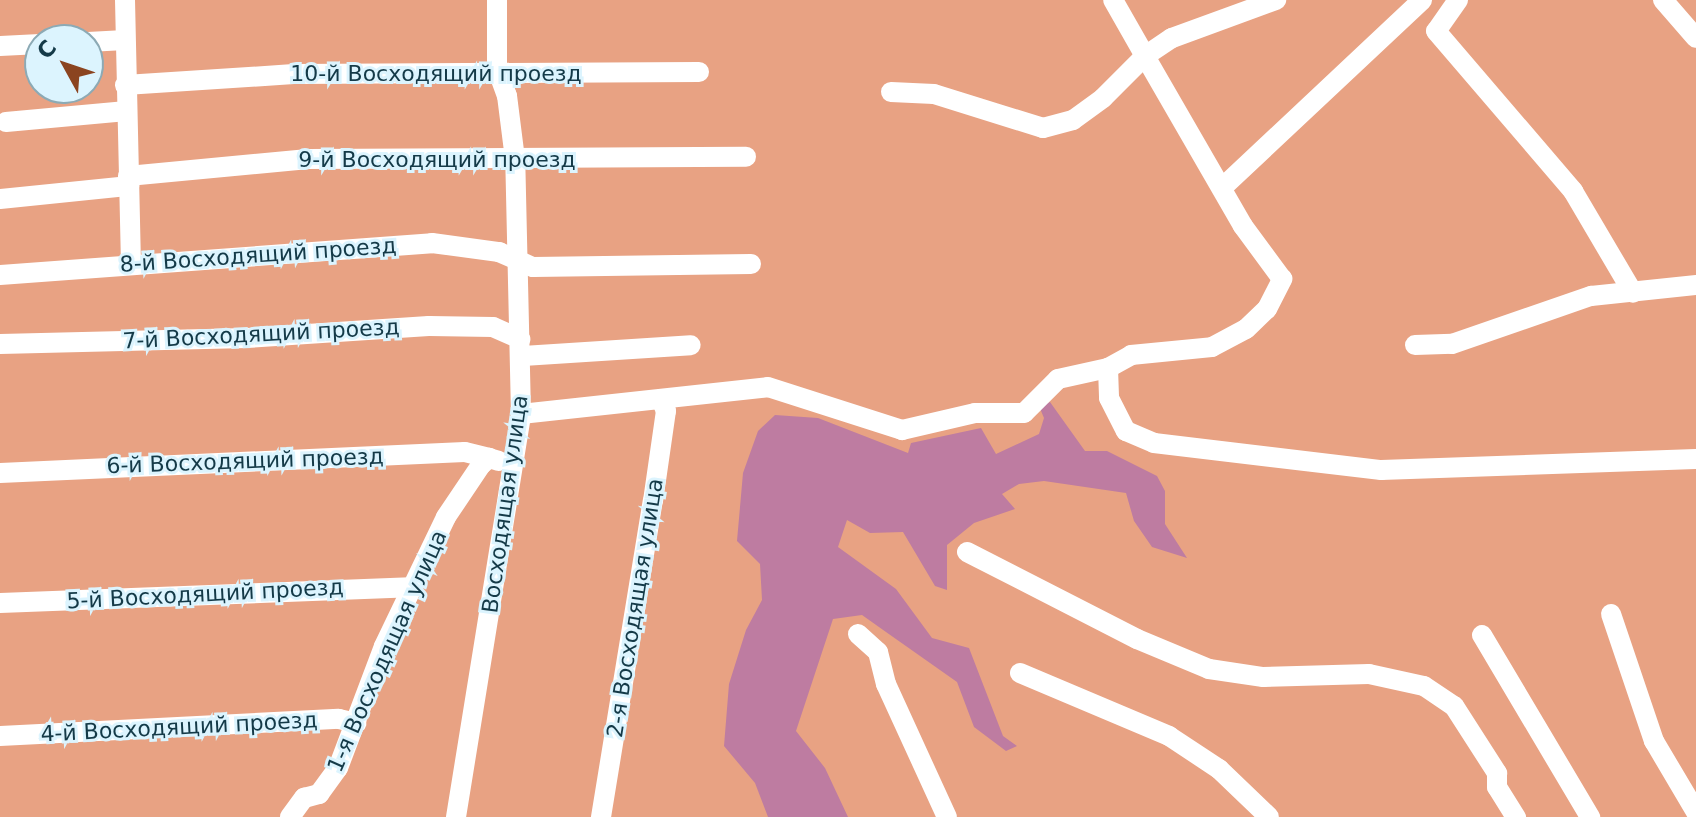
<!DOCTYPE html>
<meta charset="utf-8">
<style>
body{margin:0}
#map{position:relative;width:1696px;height:817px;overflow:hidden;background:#84dcff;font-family:"DejaVu Sans",sans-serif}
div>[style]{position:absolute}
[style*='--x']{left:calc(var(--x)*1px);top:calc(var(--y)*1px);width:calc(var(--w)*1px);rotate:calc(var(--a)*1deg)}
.green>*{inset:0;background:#e8a283}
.water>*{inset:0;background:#be7ca1}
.minor>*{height:20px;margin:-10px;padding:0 10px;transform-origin:10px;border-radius:10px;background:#fff}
span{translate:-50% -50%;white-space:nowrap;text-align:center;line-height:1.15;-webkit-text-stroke:6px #dcf4fe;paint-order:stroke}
.street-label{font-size:22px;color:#143a48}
.north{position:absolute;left:24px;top:24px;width:80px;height:80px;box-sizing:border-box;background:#dcf4fe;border:2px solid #8caab5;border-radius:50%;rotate:310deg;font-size:22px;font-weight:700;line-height:32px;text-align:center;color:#143a48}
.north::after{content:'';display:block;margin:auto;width:28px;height:36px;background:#8b4420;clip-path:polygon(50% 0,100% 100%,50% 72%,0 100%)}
</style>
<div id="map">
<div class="green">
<i style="clip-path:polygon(evenodd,0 0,1696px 0,1696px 817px,0 817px,0 0,40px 40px,88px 40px,88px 88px,40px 88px,40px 40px)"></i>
</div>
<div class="water">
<i style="clip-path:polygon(1050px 402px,1085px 451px,1107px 451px,1157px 476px,1165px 491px,1165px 524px,1187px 558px,1152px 547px,1134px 521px,1126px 493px,1044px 481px,1019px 484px,1002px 494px,1015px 509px,974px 523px,947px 545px,947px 590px,935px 586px,903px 532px,870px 533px,847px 520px,838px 547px,896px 589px,932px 638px,969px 648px,1003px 736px,1017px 746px,1006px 751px,974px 727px,957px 682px,886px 632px,862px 615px,833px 619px,796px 731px,825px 768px,848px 817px,768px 817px,755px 783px,724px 746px,729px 684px,746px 630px,762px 600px,760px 564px,737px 541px,743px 473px,758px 431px,775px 415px,818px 418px,908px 453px,911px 443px,981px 428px,996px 454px,1039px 434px,1044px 418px,1039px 406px)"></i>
</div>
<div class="minor">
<i style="--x:125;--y:0;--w:264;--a:88.7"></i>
<i style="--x:1458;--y:0;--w:38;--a:125"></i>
<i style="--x:1436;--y:31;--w:211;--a:49.4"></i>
<i style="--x:1573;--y:191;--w:118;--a:59.5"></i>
<i style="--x:1663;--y:0;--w:50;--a:49"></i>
<i style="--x:88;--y:42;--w:37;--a:-3"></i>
<i style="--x:0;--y:46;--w:40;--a:-2.9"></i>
<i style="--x:125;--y:85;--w:169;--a:-3.7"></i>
<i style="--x:294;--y:74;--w:405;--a:-0.3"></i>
<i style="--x:891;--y:92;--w:43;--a:2.7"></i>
<i style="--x:934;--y:94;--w:114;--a:17.3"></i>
<i style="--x:1043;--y:128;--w:31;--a:-15"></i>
<i style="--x:1073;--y:120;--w:37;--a:-36"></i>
<i style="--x:1103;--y:98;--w:59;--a:-45"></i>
<i style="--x:1145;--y:56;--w:64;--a:-119.7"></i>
<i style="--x:6;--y:122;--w:121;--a:-5.2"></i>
<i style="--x:128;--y:176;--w:181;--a:-5.4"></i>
<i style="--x:308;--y:159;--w:438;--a:-0.3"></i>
<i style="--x:1223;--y:187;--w:273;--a:-43.2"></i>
<i style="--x:0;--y:199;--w:130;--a:-5.8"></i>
<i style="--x:0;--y:275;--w:433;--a:-4.2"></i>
<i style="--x:432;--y:243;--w:68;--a:7.7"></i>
<i style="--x:499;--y:252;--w:37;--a:24"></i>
<i style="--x:533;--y:267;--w:218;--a:-0.8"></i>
<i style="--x:0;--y:344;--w:247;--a:-1.4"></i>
<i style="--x:247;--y:338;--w:182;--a:-3.8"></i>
<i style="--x:429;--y:326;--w:64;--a:0.9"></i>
<i style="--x:493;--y:327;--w:30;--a:24"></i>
<i style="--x:1415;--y:345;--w:37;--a:-2"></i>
<i style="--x:1452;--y:344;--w:147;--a:-19.1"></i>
<i style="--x:1591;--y:296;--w:106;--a:-6"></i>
<i style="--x:523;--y:356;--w:168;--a:-3.7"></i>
<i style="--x:1108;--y:368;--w:30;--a:88"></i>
<i style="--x:1109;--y:398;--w:37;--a:63"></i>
<i style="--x:1126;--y:431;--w:30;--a:23"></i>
<i style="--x:1154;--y:443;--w:229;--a:6.8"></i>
<i style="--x:1381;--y:470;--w:315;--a:-2"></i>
<i style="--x:521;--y:414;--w:248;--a:-6.2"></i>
<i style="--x:768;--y:387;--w:141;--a:17.8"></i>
<i style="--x:902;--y:430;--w:75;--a:-13.1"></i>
<i style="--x:975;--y:413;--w:49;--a:0"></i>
<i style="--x:1024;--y:413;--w:48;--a:-45"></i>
<i style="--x:1058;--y:379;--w:51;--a:-12.4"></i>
<i style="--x:1108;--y:368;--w:26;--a:-29"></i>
<i style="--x:1131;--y:355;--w:81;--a:-5.6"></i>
<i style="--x:1212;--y:347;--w:38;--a:-28"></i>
<i style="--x:1246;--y:329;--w:29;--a:-44"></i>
<i style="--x:1267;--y:309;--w:34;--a:-63"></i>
<i style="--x:1282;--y:279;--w:66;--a:-126.3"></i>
<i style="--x:1243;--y:226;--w:196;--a:-120"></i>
<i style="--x:1145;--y:56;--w:32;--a:-34"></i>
<i style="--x:1172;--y:38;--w:111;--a:-20.1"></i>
<i style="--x:0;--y:473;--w:465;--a:-2.6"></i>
<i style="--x:465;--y:452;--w:25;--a:14"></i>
<i style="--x:967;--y:552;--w:191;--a:27.1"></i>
<i style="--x:1137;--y:639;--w:78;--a:22.6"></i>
<i style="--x:1209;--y:669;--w:55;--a:8.4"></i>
<i style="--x:1263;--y:677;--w:106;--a:-1.6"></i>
<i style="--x:1369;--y:674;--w:56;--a:12.3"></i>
<i style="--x:1424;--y:686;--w:36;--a:34"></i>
<i style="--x:1454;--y:706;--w:80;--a:57.3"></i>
<i style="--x:1497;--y:773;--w:14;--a:90"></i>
<i style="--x:1497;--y:787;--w:36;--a:58"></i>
<i style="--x:0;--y:603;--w:410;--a:-2.2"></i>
<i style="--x:1611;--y:614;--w:134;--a:71.3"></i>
<i style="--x:1654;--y:741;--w:82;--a:59.4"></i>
<i style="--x:858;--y:634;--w:27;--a:42"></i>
<i style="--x:878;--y:652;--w:33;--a:76"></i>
<i style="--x:886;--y:684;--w:146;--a:65.4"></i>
<i style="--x:1482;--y:635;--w:212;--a:59.3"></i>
<i style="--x:1020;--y:673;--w:162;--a:22.9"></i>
<i style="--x:1169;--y:736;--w:60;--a:33.4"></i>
<i style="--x:1219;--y:769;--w:69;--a:43.8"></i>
<i style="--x:0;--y:736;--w:339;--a:-2.9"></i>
<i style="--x:339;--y:719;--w:18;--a:13"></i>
<i style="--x:290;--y:817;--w:24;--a:-54"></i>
<i style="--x:304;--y:798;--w:16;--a:-15"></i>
<i style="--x:319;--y:794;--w:32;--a:-54"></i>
<i style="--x:338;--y:768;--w:130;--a:-69.3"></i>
<i style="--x:384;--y:646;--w:143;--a:-64.3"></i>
<i style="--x:446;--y:517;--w:63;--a:-56.1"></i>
<i style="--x:481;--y:465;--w:11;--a:-41"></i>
<i style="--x:489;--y:458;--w:10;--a:17"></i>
<i style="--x:456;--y:817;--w:408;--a:-80.8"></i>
<i style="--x:521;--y:414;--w:255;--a:-91.3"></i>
<i style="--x:515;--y:159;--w:64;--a:-97.2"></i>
<i style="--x:507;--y:96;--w:29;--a:-110"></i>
<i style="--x:497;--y:69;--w:69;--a:-90"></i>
<i style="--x:601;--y:817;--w:320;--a:-80.7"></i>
<i style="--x:653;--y:501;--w:91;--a:-81.8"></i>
<i style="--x:666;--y:411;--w:13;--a:-113"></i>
</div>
<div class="street-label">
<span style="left:436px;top:74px">10-й Восходящий проезд</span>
<span style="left:437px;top:160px">9-й Восходящий проезд</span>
<span style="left:258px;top:255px;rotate:-4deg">8-й Восходящий проезд</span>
<span style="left:261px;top:334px;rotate:-3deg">7-й Восходящий проезд</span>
<span style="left:245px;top:461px;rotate:-2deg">6-й Восходящий проезд</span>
<span style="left:505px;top:504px;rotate:-82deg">Восходящая улица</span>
<span style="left:205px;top:594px;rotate:-3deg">5-й Восходящий проезд</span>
<span style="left:635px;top:608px;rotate:-81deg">2-я Восходящая улица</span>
<span style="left:387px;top:651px;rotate:-66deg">1-я Восходящая улица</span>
<span style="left:179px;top:727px;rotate:-3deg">4-й Восходящий проезд</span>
</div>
<div class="north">С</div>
</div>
